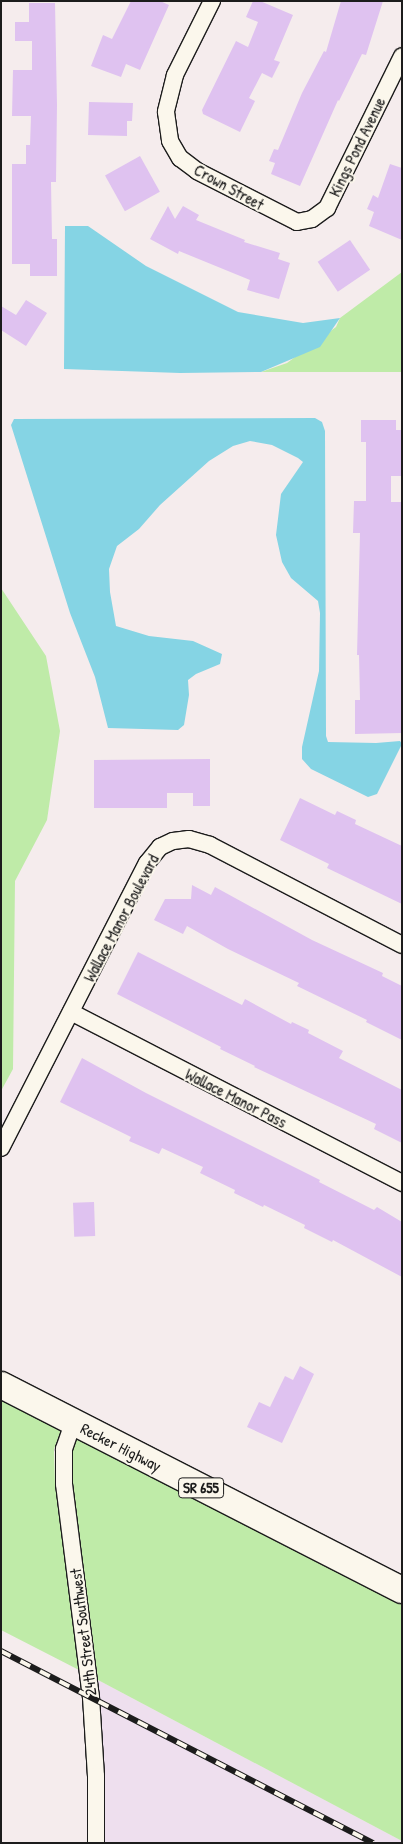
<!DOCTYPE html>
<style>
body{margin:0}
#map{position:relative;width:403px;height:1844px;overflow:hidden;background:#f5eced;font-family:"Patrick Hand",sans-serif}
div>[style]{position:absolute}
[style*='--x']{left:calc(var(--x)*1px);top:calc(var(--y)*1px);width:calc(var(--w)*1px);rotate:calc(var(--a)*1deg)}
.built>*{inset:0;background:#eedfee}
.green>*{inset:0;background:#bfeba8}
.water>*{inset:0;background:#85d4e4}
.building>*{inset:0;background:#dfc2f0;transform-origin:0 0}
.roads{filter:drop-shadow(1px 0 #1c1c1c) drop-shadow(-1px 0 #1c1c1c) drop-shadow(0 1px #1c1c1c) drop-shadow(0 -1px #1c1c1c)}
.minor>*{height:16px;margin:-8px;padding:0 8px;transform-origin:8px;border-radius:8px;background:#fbf7ec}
.primary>*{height:26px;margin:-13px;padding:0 13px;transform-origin:13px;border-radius:13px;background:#fbf7ec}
.rail>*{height:5.5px;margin-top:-2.75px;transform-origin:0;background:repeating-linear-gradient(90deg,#fbf7ec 0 11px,#1c1c1c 0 22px);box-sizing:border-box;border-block:1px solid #1c1c1c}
span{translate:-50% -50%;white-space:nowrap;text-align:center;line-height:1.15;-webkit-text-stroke:4px #fbf7ec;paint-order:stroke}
.shield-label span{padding:1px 4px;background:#fbf7ec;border:1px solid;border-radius:4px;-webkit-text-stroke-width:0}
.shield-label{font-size:15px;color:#1c1c1c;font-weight:700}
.street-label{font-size:16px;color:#1c1c1c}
.frame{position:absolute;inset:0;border:2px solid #1c1c1c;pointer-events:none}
</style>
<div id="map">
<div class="built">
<i style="clip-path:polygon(98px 1680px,402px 1841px,402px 1843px,105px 1843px,105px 1776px)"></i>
</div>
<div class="green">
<i style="clip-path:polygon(402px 272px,402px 372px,261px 372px,287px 363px,336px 327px,340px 318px)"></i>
<i style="clip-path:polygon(1px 588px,46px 656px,60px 731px,47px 820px,15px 881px,13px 1069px,1px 1091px)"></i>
<i style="clip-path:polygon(1px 1396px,62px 1428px,54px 1449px,55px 1485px,79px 1670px,1px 1630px)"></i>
<i style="clip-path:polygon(78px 1436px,402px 1600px,402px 1841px,98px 1680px,73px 1483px,72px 1451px)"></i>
</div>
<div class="water">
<i style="clip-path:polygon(65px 226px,88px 226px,146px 266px,238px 312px,303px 323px,340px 318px,320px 347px,261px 372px,180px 373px,64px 369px)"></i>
<i style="clip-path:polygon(315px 418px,322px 422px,325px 431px,326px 736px,328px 742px,376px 743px,400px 741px,402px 744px,377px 794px,368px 797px,311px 769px,302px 759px,302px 747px,319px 671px,320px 613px,318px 601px,291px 578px,282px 562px,276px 535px,281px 494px,303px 462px,298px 458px,272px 445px,250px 441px,233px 446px,209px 461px,160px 505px,139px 529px,117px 546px,109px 569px,110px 592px,116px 626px,149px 636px,193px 641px,222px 654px,220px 664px,196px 674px,188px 680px,189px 695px,184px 725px,178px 730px,108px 728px,95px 677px,70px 613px,11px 425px,14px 419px)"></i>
</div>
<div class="building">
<i style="clip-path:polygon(131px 1px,160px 1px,169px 5px,140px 70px,126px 64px,121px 77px,91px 66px,103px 35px,112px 39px)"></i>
<i style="clip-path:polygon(253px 1px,260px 1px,293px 15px,274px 60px,280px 62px,272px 78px,262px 73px,249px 98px,255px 101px,240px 132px,203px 114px,202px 110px,236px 41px,248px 47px,258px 22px,246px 17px)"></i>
<i style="clip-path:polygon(341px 1px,383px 1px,366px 55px,362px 54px,339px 101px,338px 100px,300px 186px,271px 174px,275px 163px,269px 161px,274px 149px,278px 150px,302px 93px,324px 51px,326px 52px)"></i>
<i style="clip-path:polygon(29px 3px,55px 3px,57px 105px,56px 182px,51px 182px,52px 239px,57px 239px,57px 276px,30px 276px,30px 264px,12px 264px,12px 164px,26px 164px,26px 145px,30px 145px,31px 116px,12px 116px,13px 70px,32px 70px,32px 41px,15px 41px,15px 22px,29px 22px)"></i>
<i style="clip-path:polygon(89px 102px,133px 103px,132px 121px,127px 121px,127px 136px,88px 135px)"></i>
<i style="left:140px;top:156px;width:41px;height:40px;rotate:61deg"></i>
<i style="clip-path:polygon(390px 164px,402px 168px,402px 240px,369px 226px,374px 212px,367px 209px,373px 195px,378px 198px)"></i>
<i style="clip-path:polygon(168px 206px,175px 219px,183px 206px,199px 215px,196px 220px,245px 240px,244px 242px,280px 253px,278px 259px,290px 263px,279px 299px,247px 290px,250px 280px,179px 251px,178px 254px,150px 239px)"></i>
<i style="left:350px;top:240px;width:36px;height:39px;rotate:56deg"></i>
<i style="clip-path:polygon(26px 300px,47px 313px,26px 346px,1px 330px,1px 306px,16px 315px)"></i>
<i style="clip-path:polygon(361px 420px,396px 420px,396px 430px,402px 430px,402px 476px,391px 476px,391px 502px,402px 502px,402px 733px,355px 734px,355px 700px,360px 700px,359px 655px,357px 655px,360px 533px,353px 533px,354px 501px,366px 501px,366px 442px,361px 442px)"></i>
<i style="clip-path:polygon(210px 759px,210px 806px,193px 806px,193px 793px,167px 793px,167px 808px,94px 808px,94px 760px)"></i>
<i style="clip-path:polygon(300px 798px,335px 815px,337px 811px,356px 820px,355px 824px,402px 846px,402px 904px,327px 868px,329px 864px,280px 840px)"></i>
<i style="clip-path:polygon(192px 885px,211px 895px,215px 887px,312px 940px,383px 973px,382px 976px,402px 986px,402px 1040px,366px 1022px,367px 1020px,297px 986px,299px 983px,228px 949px,187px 926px,183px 934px,154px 920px,165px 899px,191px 899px)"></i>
<i style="clip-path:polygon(138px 952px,242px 1005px,245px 999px,291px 1024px,292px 1022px,309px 1030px,308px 1033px,343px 1051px,339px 1058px,402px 1090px,402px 1143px,374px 1129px,376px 1124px,254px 1067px,255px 1066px,220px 1049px,221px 1047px,117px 994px)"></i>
<i style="clip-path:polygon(82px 1058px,146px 1093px,320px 1180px,319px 1182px,374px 1210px,377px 1207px,402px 1222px,402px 1277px,333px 1240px,332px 1242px,304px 1228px,305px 1225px,264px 1205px,263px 1207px,234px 1193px,235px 1190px,200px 1173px,203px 1167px,162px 1148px,159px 1154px,129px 1141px,131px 1137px,60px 1102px)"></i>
<i style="left:94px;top:1202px;width:34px;height:21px;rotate:88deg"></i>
<i style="clip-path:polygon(300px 1366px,314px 1374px,282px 1443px,247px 1427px,259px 1402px,270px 1407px,285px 1376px,293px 1380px)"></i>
</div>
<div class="roads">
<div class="minor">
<i style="--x:212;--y:1;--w:83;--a:116.6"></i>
<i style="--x:175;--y:75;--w:38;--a:104"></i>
<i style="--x:166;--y:112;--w:29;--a:82"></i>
<i style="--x:170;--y:141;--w:20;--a:60"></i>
<i style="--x:180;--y:158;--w:21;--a:37"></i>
<i style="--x:197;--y:171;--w:112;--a:27"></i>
<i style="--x:297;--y:222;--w:15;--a:-11"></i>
<i style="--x:312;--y:219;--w:19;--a:-36"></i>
<i style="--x:327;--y:208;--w:169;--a:-63.7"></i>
<i style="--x:71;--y:1012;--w:373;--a:27.3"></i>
<i style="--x:1;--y:1148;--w:320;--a:-62.9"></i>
<i style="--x:147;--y:863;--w:21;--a:-51"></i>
<i style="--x:160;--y:847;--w:14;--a:-25"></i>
<i style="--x:173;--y:841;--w:16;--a:-7"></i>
<i style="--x:189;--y:839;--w:22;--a:16"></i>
<i style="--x:210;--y:845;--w:216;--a:27.5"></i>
<i style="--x:73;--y:1423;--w:28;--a:109"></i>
<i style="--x:64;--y:1449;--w:35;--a:90"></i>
<i style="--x:64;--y:1484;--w:215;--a:82.8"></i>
<i style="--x:91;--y:1697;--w:79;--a:86.4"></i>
<i style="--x:96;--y:1776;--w:67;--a:90"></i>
</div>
<div class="primary">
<i style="--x:1;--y:1385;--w:450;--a:27.1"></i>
</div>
</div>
<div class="rail">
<i style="--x:1;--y:1651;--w:419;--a:27.3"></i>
</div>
<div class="shield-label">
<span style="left:201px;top:1488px">SR 655</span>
</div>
<div class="street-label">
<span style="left:357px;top:147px;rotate:-64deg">Kings Pond Avenue</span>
<span style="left:229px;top:187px;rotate:29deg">Crown Street</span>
<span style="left:121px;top:918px;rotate:-62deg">Wallace Manor Boulevard</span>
<span style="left:236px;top:1098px;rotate:27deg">Wallace Manor Pass</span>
<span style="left:121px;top:1447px;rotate:27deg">Recker Highway</span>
<span style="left:83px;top:1632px;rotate:-97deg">24th Street Southwest</span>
</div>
<div class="frame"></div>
</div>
